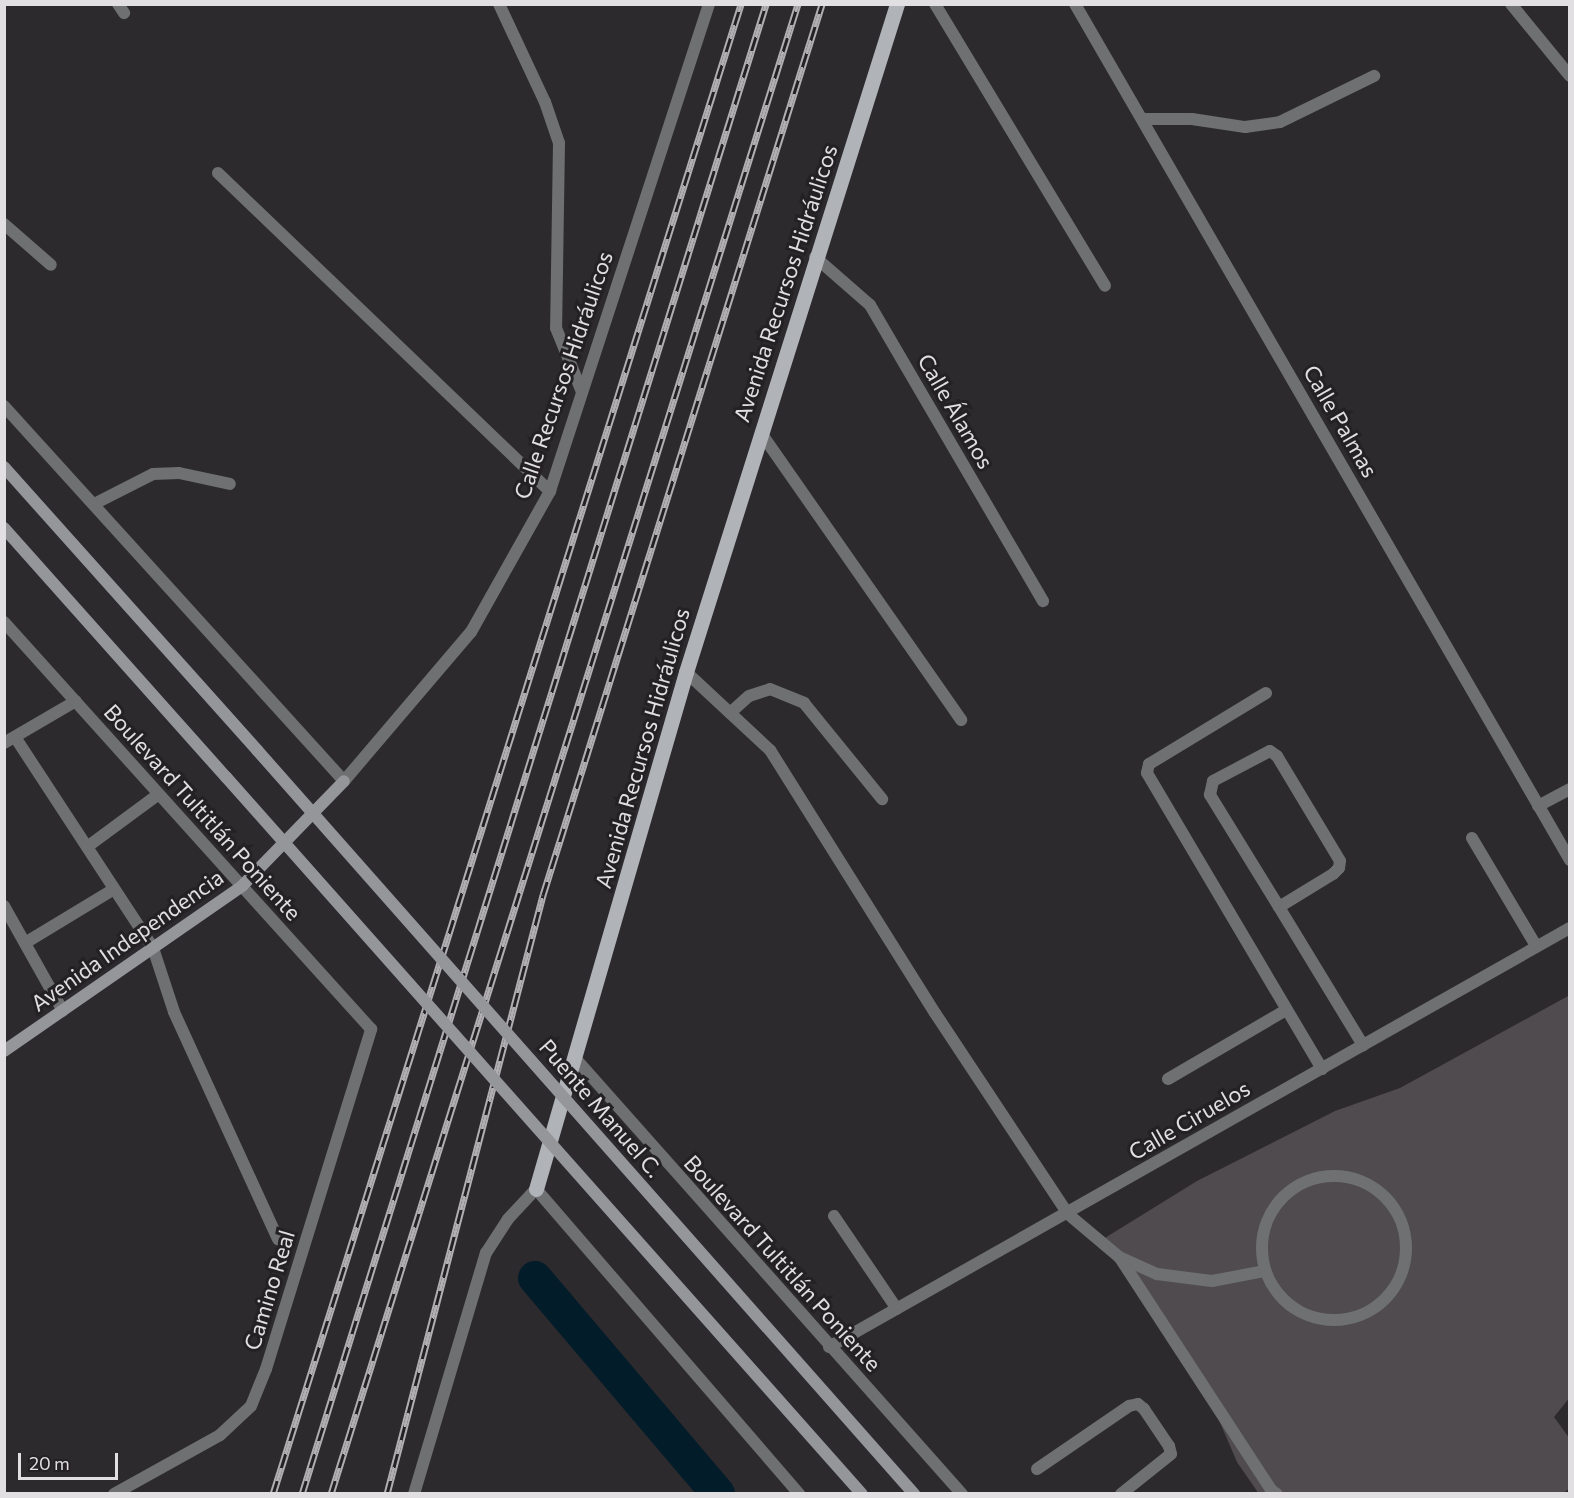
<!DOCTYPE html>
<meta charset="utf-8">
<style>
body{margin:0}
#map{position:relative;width:1574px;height:1498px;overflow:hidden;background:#2d2a2e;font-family:Commissioner,sans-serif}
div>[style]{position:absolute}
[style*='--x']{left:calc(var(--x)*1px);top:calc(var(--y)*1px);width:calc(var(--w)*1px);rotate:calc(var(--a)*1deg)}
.canal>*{height:34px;margin:-17px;padding:0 17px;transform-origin:17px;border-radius:17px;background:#021c2a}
.building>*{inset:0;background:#504b4e}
.service>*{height:12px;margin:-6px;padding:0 6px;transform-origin:6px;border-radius:6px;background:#6e7072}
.service>.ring{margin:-6px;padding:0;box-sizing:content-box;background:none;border:12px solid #6e7072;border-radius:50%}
.minor>*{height:12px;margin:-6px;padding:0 6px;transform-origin:6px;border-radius:6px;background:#6e7072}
.tertiary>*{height:12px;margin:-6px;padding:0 6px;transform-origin:6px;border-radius:6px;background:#6e7072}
.secondary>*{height:12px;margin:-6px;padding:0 6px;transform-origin:6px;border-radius:6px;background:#949699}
.primary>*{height:15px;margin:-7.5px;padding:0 7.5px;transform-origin:7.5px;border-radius:7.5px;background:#b0b3b8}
.rail>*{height:7px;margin-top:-3.5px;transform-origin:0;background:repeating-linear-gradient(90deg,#242124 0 14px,#b1afb2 0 28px);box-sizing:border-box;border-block:2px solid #b1afb2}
.secondary-bridge>*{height:12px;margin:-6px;padding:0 6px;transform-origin:6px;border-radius:6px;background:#949699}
span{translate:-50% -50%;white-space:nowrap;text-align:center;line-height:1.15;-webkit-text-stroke:6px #242124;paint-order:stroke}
.street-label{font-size:22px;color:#e1dfe2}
.frame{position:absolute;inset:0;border:6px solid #e1dfe2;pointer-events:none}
.scale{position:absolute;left:18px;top:1453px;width:100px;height:27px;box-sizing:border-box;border:3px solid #e1dfe2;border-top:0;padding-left:8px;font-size:18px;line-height:21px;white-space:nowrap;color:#e1dfe2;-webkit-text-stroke:4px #242124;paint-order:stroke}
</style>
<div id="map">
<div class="canal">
<i style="--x:535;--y:1278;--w:283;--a:49.7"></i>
</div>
<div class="building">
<i style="clip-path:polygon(1570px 995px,1570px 1397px,1554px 1417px,1570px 1439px,1570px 1488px,1562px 1494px,1259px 1494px,1237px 1462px,1206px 1390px,1166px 1328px,1100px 1241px,1197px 1181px,1335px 1111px,1400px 1088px)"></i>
</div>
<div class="service">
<i style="--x:499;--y:4;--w:108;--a:64.9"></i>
<i style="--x:545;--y:102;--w:43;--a:71.1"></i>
<i style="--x:559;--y:143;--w:185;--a:90.9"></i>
<i style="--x:556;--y:328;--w:69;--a:67.9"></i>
<i style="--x:935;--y:4;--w:329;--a:58.9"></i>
<i style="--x:1144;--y:119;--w:48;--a:0"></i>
<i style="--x:1192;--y:119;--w:54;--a:8.6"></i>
<i style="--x:1245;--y:127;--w:35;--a:-8"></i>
<i style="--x:1280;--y:122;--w:105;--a:-26.1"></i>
<i style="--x:218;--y:173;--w:460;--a:43.8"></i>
<i style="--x:4;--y:224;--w:62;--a:41.1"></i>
<i style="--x:815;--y:257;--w:73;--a:41.1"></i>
<i style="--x:870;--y:305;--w:343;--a:59.7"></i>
<i style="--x:761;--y:433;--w:350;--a:55.1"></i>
<i style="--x:94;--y:504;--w:66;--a:-27"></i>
<i style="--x:153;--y:474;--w:26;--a:-2"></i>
<i style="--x:179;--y:473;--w:52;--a:12.2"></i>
<i style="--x:686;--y:672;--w:115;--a:42.9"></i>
<i style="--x:770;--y:750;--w:310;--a:57.9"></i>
<i style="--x:935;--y:1013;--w:241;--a:56.5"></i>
<i style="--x:1068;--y:1214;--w:67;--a:40.1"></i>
<i style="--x:1119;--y:1257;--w:42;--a:24.1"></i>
<i style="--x:1157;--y:1274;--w:55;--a:7.3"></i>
<i style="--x:1212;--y:1281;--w:54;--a:-10.7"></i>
<i style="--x:1266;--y:693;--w:137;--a:148.7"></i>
<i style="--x:1149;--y:764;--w:9;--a:103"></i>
<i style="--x:1147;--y:773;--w:344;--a:59.4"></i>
<i style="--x:730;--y:713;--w:25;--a:-42"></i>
<i style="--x:749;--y:696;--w:22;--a:-18"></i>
<i style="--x:770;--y:689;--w:37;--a:22"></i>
<i style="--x:804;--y:703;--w:124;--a:50.9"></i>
<i style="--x:15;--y:737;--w:252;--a:56.8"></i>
<i style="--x:153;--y:948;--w:67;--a:71.8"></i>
<i style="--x:174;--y:1012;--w:250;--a:65.4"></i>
<i style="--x:4;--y:743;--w:83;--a:-30.3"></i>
<i style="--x:1270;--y:751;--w:9;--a:36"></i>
<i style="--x:1277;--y:756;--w:122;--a:59"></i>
<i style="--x:1340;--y:861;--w:7;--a:98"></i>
<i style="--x:1339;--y:868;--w:8;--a:135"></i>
<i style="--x:1333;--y:874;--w:63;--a:148.6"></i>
<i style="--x:1279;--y:907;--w:132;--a:-121.6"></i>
<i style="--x:1210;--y:795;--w:14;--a:-78"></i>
<i style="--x:1213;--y:781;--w:64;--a:-27.8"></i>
<i style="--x:1538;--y:806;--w:36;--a:-28"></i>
<i style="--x:1472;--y:838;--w:126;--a:59.3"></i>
<i style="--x:87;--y:847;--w:89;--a:-36.4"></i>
<i style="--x:4;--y:906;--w:120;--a:60.7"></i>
<i style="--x:1279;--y:907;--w:162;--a:58.7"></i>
<i style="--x:25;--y:943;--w:104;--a:-31.2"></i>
<i style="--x:1168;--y:1079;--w:137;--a:-30.3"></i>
<i class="ring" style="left:1262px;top:1176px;width:132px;height:132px"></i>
<i style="--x:834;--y:1216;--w:112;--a:55.9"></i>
<i style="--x:1120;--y:1258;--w:277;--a:56.9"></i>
<i style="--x:1271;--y:1490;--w:7;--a:34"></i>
<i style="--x:1037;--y:1469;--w:112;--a:-34.4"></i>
<i style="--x:1129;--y:1406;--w:9;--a:-13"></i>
<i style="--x:1138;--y:1404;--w:8;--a:40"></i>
<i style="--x:1144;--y:1409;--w:45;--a:56"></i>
<i style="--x:1169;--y:1446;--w:8;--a:76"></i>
<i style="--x:1171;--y:1454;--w:64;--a:141.3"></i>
</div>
<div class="minor">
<i style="--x:118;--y:4;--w:11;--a:56"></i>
<i style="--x:1075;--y:4;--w:989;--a:59.96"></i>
<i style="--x:1511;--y:4;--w:93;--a:50.7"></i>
<i style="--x:344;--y:781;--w:196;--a:-49.6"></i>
<i style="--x:471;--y:632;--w:162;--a:-60.7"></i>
<i style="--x:550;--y:491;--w:512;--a:-71.92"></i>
<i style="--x:829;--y:1347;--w:851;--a:-29.49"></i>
<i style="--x:114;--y:1494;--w:121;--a:-29.1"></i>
<i style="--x:220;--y:1435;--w:42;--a:-43.1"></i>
<i style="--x:251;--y:1406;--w:40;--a:-68"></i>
<i style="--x:266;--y:1369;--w:356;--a:-72.8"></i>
<i style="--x:371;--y:1029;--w:193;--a:-132.1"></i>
<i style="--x:414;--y:1494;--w:252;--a:-73.4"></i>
<i style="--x:486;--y:1253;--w:40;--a:-57.1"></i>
<i style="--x:508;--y:1219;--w:41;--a:-47"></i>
</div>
<div class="tertiary">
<i style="--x:4;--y:406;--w:506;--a:47.8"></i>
<i style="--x:4;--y:622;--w:355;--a:48"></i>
<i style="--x:575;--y:1058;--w:583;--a:48.41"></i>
<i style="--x:536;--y:1189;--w:403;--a:49.2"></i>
</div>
<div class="secondary">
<i style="--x:4;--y:467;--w:380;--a:48.2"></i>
<i style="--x:4;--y:528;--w:334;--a:48.3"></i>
<i style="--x:4;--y:1051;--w:290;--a:-34.7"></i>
<i style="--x:242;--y:886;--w:146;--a:-45.8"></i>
</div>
<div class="primary">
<i style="--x:536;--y:1189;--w:538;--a:-73.82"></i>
<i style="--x:686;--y:672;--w:701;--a:-72.47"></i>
</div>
<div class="rail">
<i style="--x:273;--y:1494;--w:1562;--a:-72.56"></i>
<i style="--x:302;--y:1494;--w:1561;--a:-72.7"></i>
<i style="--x:331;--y:1494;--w:1561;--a:-72.6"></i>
<i style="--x:387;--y:1494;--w:619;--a:-75.4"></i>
<i style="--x:543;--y:895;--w:934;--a:-72.61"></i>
</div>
<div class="secondary-bridge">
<i style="--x:257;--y:750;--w:993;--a:48.55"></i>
<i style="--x:226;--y:777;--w:958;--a:48.43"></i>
</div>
<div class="street-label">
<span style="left:785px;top:283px;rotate:-72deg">Avenida Recursos Hidráulicos</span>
<span style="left:563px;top:375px;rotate:-71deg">Calle Recursos Hidráulicos</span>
<span style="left:956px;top:411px;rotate:60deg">Calle Álamos</span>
<span style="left:1341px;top:421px;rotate:60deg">Calle Palmas</span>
<span style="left:642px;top:748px;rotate:-74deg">Avenida Recursos Hidráulicos</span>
<span style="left:203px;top:812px;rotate:48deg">Boulevard Tultitlán Poniente</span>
<span style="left:127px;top:940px;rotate:-35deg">Avenida Independencia</span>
<span style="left:601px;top:1108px;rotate:49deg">Puente Manuel C.</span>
<span style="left:1189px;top:1120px;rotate:-30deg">Calle Ciruelos</span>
<span style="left:783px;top:1263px;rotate:48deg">Boulevard Tultitlán Poniente</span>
<span style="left:269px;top:1290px;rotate:-73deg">Camino Real</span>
</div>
<div class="frame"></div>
<div class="scale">20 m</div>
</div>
